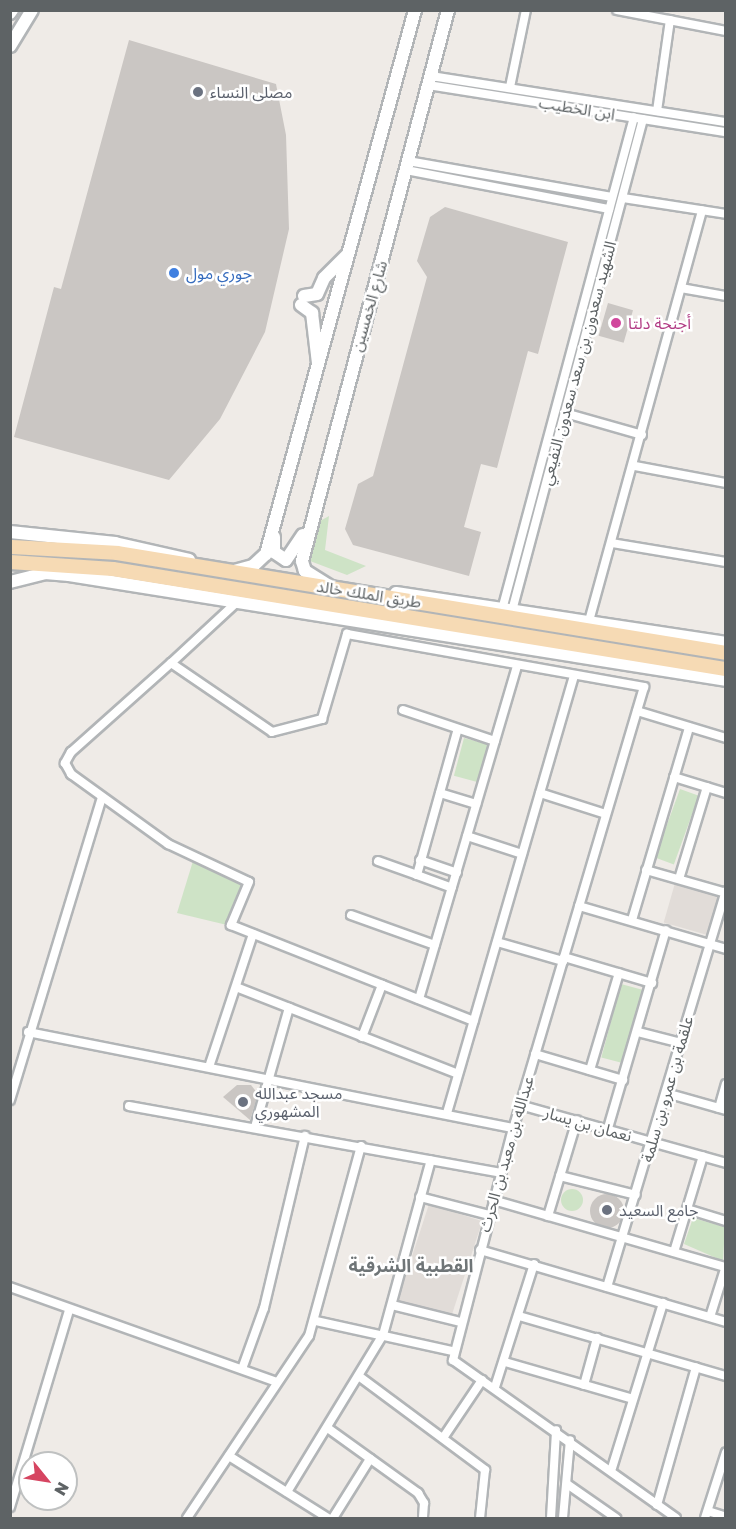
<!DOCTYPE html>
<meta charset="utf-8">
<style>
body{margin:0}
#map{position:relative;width:736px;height:1529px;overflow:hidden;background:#efebe7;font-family:"Golos Text","Noto Sans Arabic",sans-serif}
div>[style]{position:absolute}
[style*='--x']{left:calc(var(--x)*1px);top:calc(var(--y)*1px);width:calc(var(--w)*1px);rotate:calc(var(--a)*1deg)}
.education>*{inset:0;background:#e1dcd8;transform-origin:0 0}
.green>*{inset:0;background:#cee3c6;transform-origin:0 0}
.round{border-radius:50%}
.building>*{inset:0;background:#cac6c3;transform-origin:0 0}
.roads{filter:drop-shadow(2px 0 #b2b5b7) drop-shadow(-2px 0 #b2b5b7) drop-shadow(0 2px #b2b5b7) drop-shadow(0 -2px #b2b5b7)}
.street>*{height:8px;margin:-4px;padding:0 4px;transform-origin:4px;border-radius:4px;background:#fff}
.secondary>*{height:12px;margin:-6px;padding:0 6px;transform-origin:6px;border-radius:6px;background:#fff}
.primary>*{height:14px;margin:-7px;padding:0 7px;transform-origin:7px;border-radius:7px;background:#f6dab4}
.dots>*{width:16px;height:16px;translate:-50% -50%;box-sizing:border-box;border:3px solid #fff;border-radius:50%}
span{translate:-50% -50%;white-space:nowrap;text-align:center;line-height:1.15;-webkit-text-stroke:5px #fff;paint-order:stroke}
.worship-label{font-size:16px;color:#5b616d}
.left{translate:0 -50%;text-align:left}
.street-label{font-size:16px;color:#5e6365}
.shop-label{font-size:16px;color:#366cbe}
.hotel-label{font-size:16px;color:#b23c85}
.neighbourhood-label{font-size:18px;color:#6f7577;font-weight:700}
.frame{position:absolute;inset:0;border:12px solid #5e6365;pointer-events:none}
.north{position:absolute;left:18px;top:1451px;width:60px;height:60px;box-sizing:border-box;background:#fff;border:2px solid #bfc1c1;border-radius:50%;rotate:120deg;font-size:16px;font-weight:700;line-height:24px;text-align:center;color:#5e6365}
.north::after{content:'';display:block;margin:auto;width:21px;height:27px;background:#d64561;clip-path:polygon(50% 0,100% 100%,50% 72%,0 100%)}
</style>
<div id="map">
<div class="education">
<i style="left:675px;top:883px;width:48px;height:41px;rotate:16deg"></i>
<i style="left:429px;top:1204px;width:56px;height:102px;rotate:18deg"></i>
</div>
<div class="green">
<i style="clip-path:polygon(329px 516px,325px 550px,366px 566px,347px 575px,310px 561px,320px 521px)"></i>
<i style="left:464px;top:738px;width:27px;height:39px;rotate:15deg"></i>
<i style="left:680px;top:789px;width:20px;height:73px;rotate:20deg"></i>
<i style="clip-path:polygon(193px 861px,244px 886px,227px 925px,177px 913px)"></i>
<i style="left:621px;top:984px;width:23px;height:76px;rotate:15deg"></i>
<i class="round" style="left:561px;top:1189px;width:22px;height:22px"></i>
<i style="clip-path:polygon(693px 1218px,725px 1227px,723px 1261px,684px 1244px)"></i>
</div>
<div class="building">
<i style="clip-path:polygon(129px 40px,276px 84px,286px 135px,289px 229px,265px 332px,220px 419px,169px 480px,14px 437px,54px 287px,61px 289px)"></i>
<i style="clip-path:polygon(445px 207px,568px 242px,538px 354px,528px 351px,497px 468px,481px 464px,464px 527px,481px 532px,469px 576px,353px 545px,345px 529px,358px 484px,373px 476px,427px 277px,417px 261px,430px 217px)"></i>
<i style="left:608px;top:303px;width:26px;height:34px;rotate:16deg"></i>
<i style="clip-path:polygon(237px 1085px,251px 1085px,258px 1094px,250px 1120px,223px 1097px)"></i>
<i class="round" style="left:590px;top:1194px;width:34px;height:34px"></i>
</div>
<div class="roads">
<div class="street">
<i style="--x:617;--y:10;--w:111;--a:10.9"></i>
<i style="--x:431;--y:76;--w:299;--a:8.9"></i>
<i style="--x:428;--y:85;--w:302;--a:9"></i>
<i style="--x:510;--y:87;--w:79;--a:-78.3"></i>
<i style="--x:657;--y:111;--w:92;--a:-81.9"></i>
<i style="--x:408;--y:161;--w:207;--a:10"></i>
<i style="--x:406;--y:170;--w:207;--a:10.9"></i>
<i style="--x:623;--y:198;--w:104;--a:8.8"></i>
<i style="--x:681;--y:288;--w:46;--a:10.1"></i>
<i style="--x:565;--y:413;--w:80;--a:15.9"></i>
<i style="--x:635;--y:466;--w:93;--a:10.6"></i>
<i style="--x:612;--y:543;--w:116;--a:9.5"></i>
<i style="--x:238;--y:601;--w:91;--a:137.2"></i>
<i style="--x:171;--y:663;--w:122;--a:34.3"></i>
<i style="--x:272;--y:732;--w:52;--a:-14.6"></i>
<i style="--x:322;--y:719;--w:89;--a:-73.6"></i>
<i style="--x:347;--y:634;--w:302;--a:10.1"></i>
<i style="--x:644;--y:687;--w:460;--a:106.5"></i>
<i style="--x:513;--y:1128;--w:240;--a:104.5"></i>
<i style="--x:453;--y:1360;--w:273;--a:35.3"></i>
<i style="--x:503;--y:606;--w:506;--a:-75"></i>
<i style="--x:513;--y:607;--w:505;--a:-75.08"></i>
<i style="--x:589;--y:621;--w:426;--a:-74.6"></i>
<i style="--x:171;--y:663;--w:134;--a:138.3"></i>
<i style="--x:71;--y:752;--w:13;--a:119"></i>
<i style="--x:65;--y:763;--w:13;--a:61"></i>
<i style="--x:71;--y:774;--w:120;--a:35.8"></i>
<i style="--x:168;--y:844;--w:89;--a:25.1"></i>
<i style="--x:249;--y:882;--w:47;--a:112.7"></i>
<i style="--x:231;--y:925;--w:261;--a:21.6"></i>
<i style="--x:403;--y:710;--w:97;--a:18.6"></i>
<i style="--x:637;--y:711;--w:93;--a:16.9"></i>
<i style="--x:674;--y:777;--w:54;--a:17.1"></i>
<i style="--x:440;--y:793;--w:38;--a:17"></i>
<i style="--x:540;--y:793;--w:69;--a:17.7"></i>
<i style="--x:467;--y:836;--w:58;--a:18.1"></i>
<i style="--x:420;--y:860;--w:39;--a:19"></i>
<i style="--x:378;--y:861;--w:41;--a:19.7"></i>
<i style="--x:417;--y:875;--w:148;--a:-74.4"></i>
<i style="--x:646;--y:870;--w:83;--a:16"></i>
<i style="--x:417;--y:875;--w:37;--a:20"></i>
<i style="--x:679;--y:879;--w:96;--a:-73.1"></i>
<i style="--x:579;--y:906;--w:153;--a:16.3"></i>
<i style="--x:351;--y:915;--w:89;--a:19.7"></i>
<i style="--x:632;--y:920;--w:201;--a:-73.5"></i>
<i style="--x:497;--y:942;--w:69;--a:16.1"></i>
<i style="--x:564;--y:957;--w:92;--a:16.5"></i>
<i style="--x:236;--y:987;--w:238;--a:21.4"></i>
<i style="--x:419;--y:999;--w:347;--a:-73.6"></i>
<i style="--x:28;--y:1032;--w:494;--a:11.2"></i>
<i style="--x:638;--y:1032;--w:44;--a:14.3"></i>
<i style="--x:362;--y:1037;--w:56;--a:-69"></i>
<i style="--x:535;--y:1054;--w:92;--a:16.5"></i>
<i style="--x:209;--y:1067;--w:140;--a:-71.7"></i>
<i style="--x:590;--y:1070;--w:101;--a:-73.4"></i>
<i style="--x:666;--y:1093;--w:62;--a:15.8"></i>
<i style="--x:10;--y:1100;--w:316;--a:-73.1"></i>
<i style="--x:520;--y:1105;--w:214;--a:15.7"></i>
<i style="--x:129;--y:1106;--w:378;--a:10.2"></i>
<i style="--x:719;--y:1108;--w:25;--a:-74"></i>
<i style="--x:447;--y:1113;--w:455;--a:-73.8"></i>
<i style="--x:255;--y:1127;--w:124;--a:-74.1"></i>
<i style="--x:608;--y:1128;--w:206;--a:-73.7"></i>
<i style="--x:560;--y:1176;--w:78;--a:14"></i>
<i style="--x:420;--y:1197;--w:71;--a:14.6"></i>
<i style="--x:493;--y:1200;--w:241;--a:16.1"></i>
<i style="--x:687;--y:1209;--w:41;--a:17.1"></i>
<i style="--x:548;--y:1216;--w:100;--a:-73.2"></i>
<i style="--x:480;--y:1250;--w:256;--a:16.3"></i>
<i style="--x:674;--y:1252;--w:100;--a:-73.2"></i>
<i style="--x:10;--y:1287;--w:283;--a:19.6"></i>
<i style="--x:607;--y:1287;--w:413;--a:-73.3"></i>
<i style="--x:392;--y:1305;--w:70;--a:14"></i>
<i style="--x:519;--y:1316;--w:216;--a:16.2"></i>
<i style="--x:710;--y:1317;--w:53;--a:-72.6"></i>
<i style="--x:316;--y:1321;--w:140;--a:12.4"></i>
<i style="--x:505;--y:1362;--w:133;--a:16.1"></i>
<i style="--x:242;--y:1369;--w:65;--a:-70.2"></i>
<i style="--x:264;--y:1308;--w:177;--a:-76.6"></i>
<i style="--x:360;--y:1377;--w:156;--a:36.6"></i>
<i style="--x:485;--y:1470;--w:48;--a:95.9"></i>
<i style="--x:584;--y:1385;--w:49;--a:-74.5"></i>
<i style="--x:495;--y:1387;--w:129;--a:-72.4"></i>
<i style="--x:329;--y:1429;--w:110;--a:35.7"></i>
<i style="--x:418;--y:1493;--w:12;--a:59"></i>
<i style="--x:424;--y:1503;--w:15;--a:94"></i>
<i style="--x:443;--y:1438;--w:70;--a:-56.1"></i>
<i style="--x:229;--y:1456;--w:117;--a:32.1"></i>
<i style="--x:612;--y:1468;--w:173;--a:-72.8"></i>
<i style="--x:567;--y:1484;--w:60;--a:34.8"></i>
<i style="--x:287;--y:1492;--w:184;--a:-58.6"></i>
<i style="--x:383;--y:1335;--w:181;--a:-74.7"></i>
<i style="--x:657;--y:1505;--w:143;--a:-74.2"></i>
<i style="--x:10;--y:1507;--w:206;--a:-73.3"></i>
<i style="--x:708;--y:1511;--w:19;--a:18"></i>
<i style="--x:187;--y:1518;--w:219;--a:-56.2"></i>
<i style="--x:309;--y:1336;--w:197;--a:-74.7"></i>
<i style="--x:333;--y:1518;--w:70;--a:-57.9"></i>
<i style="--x:551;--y:1518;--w:88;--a:-86.7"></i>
<i style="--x:563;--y:1518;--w:78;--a:-84.9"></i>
<i style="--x:705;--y:1518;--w:69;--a:-72.3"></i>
</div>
<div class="secondary">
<i style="--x:10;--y:13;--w:4;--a:-56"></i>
<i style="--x:10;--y:46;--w:42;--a:-58.6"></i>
<i style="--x:304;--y:296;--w:13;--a:-9"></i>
<i style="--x:317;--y:294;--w:17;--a:-66"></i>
<i style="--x:324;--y:278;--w:33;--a:-45"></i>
<i style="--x:301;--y:305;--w:14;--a:36"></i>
<i style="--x:312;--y:313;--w:50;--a:83.2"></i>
<i style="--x:10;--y:532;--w:106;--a:6"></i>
<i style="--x:115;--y:543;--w:76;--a:12.9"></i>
<i style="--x:274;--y:537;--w:15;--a:90"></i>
<i style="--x:274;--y:552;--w:14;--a:34"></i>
<i style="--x:286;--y:560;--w:30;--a:-56"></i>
<i style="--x:234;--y:571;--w:20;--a:-15"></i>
<i style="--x:253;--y:566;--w:18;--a:-43"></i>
<i style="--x:266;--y:554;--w:564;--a:-74.68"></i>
<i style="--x:10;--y:582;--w:36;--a:-14"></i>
<i style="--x:45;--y:573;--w:24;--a:5"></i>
<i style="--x:69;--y:575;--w:665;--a:9.08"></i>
<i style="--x:331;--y:587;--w:31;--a:-148"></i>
<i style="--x:305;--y:571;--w:10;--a:-107"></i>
<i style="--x:302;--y:561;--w:570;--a:-75.16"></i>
<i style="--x:396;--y:593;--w:334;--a:8.6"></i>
</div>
<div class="primary">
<i style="--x:10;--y:547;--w:107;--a:3.2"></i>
<i style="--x:117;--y:553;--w:617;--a:9.32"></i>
<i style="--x:10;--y:562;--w:103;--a:3.9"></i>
<i style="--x:113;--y:569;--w:621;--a:9.27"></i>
</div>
</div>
<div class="dots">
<i style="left:198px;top:92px;background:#6b7280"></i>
<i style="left:174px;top:273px;background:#3f7fe0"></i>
<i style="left:616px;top:323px;background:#d1479c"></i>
<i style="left:243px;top:1102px;background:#6b7280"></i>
<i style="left:607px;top:1210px;background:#6b7280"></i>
</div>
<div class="worship-label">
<span class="left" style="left:210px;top:92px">مصلى النساء</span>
<span class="left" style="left:255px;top:1102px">مسجد عبدالله<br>المشهوري</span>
<span class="left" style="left:619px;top:1210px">جامع السعيد</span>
</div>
<div class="street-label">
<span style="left:577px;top:108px;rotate:9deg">ابن الخطيب</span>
<span style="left:369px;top:306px;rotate:-74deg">شارع الخمسين</span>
<span style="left:578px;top:363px;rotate:-75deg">الشهيد سعدون بن سعد سعدون النفيعي</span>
<span style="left:369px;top:594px;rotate:9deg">طريق الملك خالد</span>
<span style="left:667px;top:1089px;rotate:-74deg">علقمة بن عمرو بن سلمة</span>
<span style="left:588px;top:1124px;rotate:16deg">نعمان بن يسار</span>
<span style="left:506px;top:1154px;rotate:-74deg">عبدالله بن معبد بن الحرث</span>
</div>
<div class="shop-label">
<span class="left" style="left:186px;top:273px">جوري مول</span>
</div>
<div class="hotel-label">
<span class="left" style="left:628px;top:323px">أجنحة دلتا</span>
</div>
<div class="neighbourhood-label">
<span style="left:411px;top:1265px">القطبية الشرقية</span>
</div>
<div class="frame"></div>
<div class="north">N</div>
</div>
